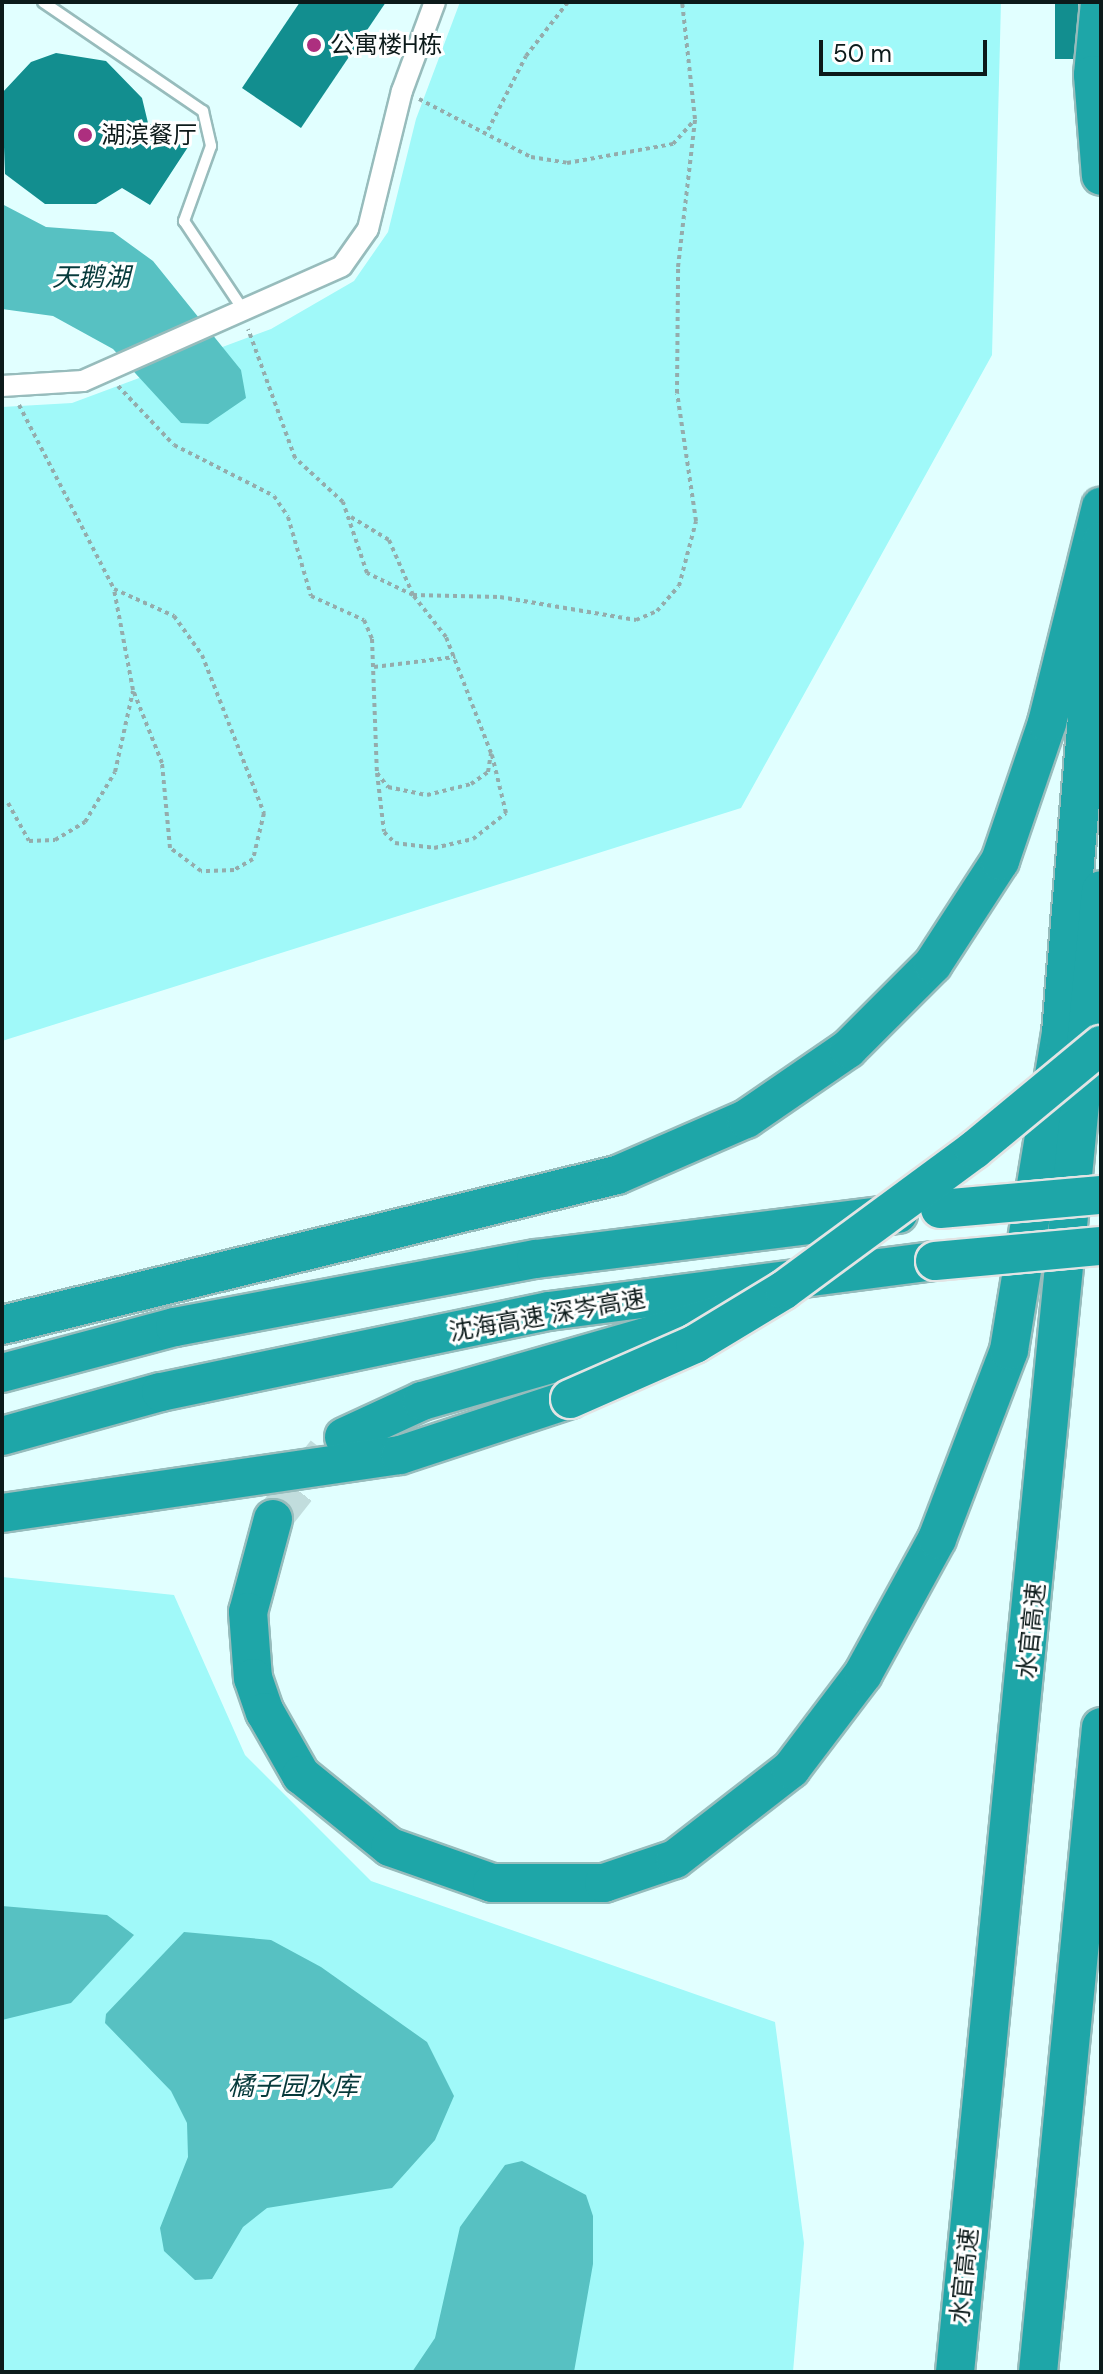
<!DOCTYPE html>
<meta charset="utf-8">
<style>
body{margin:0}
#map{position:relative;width:1103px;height:2374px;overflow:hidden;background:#e1ffff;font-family:"DM Sans","Noto Sans SC",sans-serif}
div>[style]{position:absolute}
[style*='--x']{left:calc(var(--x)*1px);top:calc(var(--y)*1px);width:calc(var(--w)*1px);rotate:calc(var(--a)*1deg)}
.green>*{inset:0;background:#a0f9f9}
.water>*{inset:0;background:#57c1c2}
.building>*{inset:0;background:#128e8f;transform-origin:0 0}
.motorway-tunnel>*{height:38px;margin-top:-19px;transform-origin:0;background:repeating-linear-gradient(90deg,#c1dddd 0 38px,transparent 0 57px)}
.path>*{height:4px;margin-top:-2px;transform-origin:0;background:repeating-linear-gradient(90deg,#94acac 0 4px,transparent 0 8px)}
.roads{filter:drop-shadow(2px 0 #97bcbc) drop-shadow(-2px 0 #97bcbc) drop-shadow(0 2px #97bcbc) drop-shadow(0 -2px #97bcbc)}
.service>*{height:10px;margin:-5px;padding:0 5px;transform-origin:5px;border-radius:5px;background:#fff}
.minor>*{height:20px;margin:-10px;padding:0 10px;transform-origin:10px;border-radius:10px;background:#fff}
.motorway>*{height:38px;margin:-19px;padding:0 19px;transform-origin:19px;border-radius:19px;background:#1ea6a8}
.bridges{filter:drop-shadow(2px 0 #e2e4e4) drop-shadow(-2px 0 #e2e4e4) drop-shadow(0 2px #e2e4e4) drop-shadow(0 -2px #e2e4e4)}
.motorway-bridge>*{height:38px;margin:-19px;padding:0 19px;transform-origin:19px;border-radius:19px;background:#1ea6a8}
.dots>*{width:22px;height:22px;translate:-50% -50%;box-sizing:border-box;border:4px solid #fff;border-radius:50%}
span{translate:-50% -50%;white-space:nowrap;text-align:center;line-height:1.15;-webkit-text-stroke:6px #fff;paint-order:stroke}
.poi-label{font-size:24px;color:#0c1a1a}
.left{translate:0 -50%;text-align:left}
.street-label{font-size:24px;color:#0c1a1a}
.water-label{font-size:26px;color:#063a3b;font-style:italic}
.frame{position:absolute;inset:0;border:4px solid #0c1a1a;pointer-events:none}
.scale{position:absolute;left:819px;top:40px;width:168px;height:36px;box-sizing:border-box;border:4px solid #0c1a1a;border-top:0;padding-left:10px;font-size:24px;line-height:28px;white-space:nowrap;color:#0c1a1a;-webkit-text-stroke:6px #fff;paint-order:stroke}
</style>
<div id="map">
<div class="green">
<i style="clip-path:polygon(460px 2px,1001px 2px,992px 355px,741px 808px,2px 1041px,2px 407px,72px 403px,271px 329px,354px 281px,388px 232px,416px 119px)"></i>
<i style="clip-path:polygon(2px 1577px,174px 1595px,245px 1755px,371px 1881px,775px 2022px,804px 2243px,793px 2372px,2px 2372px)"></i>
</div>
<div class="water">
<i style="clip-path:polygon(2px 204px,46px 227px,113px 232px,153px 261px,241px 370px,246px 398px,208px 424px,181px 423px,113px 349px,53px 316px,2px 309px)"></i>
<i style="clip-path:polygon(2px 1906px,107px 1915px,134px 1935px,71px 2003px,2px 2020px)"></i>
<i style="clip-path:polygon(184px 1932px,271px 1940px,321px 1967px,427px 2042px,454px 2096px,435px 2140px,392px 2188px,267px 2208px,243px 2227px,212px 2279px,195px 2280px,164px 2251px,160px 2228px,188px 2157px,187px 2123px,171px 2091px,105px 2023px,106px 2014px)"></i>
<i style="clip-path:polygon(522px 2161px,586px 2195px,593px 2216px,593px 2264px,574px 2372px,412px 2372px,435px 2338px,460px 2227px,505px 2165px)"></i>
</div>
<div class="building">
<i style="clip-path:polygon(300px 2px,386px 2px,301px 128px,242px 88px)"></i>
<i style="left:1055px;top:2px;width:23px;height:57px"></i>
<i style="clip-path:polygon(56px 53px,106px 61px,142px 98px,148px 123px,188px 147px,150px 205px,122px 188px,96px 204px,45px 204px,5px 174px,2px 93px,31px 62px)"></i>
</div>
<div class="motorway-tunnel">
<i style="--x:273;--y:1519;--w:85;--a:-51.7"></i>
</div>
<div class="path">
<i style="--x:419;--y:99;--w:126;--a:27.4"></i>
<i style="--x:531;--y:157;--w:36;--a:9"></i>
<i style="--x:567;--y:163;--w:108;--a:-10.2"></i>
<i style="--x:673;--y:144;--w:31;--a:-48"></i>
<i style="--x:488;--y:130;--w:83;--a:-62.8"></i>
<i style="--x:526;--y:56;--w:68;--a:-52.1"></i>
<i style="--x:118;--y:386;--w:81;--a:46.5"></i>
<i style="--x:174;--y:445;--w:112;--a:27"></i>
<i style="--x:274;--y:496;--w:25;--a:56"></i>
<i style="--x:288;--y:517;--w:82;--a:73.8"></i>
<i style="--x:311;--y:596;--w:58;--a:24.4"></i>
<i style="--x:364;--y:620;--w:21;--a:67"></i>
<i style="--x:372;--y:639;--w:134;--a:87.9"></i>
<i style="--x:377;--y:773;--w:18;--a:52"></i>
<i style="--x:388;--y:787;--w:40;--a:12"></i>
<i style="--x:427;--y:795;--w:45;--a:-14"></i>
<i style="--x:471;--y:784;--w:21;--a:-35"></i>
<i style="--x:488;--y:772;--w:19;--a:-81"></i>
<i style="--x:491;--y:753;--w:124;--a:-111.2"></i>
<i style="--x:446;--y:637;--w:53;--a:-128.2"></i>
<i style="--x:413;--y:595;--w:51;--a:-154.4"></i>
<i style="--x:367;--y:573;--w:75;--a:-108.7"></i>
<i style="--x:343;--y:502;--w:65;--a:-137.5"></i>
<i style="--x:295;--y:458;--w:137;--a:-110"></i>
<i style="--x:19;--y:405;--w:207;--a:62.7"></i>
<i style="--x:114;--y:589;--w:66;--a:24.2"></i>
<i style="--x:174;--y:616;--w:48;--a:54.3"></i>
<i style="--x:202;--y:655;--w:170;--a:68.6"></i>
<i style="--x:264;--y:813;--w:47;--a:103.4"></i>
<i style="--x:253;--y:859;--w:22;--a:150"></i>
<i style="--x:234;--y:870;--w:33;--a:178"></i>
<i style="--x:201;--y:871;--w:39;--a:-143"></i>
<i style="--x:170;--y:848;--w:85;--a:-95.4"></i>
<i style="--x:162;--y:763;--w:79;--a:-111.7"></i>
<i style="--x:133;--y:690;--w:103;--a:-100.7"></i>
<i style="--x:351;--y:517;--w:44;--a:31.2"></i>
<i style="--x:389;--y:540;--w:60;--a:66.4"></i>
<i style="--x:413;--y:595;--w:87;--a:1.3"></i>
<i style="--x:500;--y:597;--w:138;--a:9.6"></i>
<i style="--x:636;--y:620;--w:23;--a:-23"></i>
<i style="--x:657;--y:611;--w:33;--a:-49"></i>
<i style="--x:679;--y:586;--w:67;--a:-75.3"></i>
<i style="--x:696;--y:521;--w:129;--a:-98.4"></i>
<i style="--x:677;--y:393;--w:126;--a:-89.5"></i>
<i style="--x:678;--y:267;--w:149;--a:-83.4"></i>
<i style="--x:695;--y:119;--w:118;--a:-96.3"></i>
<i style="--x:374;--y:667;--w:82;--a:-7"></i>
<i style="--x:377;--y:773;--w:59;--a:83.2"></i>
<i style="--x:384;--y:832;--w:16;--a:45"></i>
<i style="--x:395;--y:843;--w:39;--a:7"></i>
<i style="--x:434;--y:848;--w:40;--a:-13"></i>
<i style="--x:473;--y:839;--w:42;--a:-38.2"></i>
<i style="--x:506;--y:813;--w:60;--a:-103.6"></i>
<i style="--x:8;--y:803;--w:43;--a:61.1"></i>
<i style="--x:29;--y:841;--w:26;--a:-2"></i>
<i style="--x:55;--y:840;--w:35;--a:-31"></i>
<i style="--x:85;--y:822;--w:58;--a:-59"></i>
<i style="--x:115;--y:772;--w:83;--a:-77.5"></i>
</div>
<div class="roads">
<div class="service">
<i style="--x:43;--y:2;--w:194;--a:34.3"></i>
<i style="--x:203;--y:111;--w:36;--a:77"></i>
<i style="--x:211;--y:146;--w:80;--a:109.8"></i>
<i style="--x:184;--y:221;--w:108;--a:56.3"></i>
</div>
<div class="minor">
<i style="--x:2;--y:386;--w:81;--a:-3.5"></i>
<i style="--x:83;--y:381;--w:283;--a:-23.9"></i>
<i style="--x:342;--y:266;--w:45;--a:-54.9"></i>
<i style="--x:368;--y:229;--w:142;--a:-76.2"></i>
<i style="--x:402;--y:91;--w:95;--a:-69.7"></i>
</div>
<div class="motorway">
<i style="--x:1100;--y:2;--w:73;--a:95.5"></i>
<i style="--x:1093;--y:75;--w:101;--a:85.5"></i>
<i style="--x:2;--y:1325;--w:633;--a:-13.71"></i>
<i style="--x:617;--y:1175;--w:141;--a:-23.5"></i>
<i style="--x:746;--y:1119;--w:124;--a:-34.5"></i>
<i style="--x:848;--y:1049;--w:120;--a:-45"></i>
<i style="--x:933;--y:964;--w:123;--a:-57"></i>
<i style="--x:1000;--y:861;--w:146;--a:-71.2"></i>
<i style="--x:1047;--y:723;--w:223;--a:-76"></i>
<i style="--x:2;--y:1373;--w:179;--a:-14.9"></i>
<i style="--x:175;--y:1327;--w:367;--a:-10.7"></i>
<i style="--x:536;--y:1259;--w:365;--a:-7.1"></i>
<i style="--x:2;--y:1436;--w:165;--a:-15.5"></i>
<i style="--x:161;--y:1392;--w:396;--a:-11.8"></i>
<i style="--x:549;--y:1311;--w:389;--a:-7.4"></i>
<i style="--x:344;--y:1437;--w:86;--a:-24.8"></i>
<i style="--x:422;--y:1401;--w:331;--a:-16"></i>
<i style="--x:2;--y:1513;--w:402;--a:-8.3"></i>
<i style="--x:400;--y:1455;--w:179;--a:-18.2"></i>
<i style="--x:273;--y:1519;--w:96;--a:105"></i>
<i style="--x:248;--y:1612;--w:66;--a:85.7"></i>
<i style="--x:253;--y:1678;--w:36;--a:71"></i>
<i style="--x:265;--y:1712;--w:73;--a:60.3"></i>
<i style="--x:301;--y:1775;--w:114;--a:39"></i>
<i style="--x:390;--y:1847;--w:108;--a:19.4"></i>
<i style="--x:492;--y:1883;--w:112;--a:0"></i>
<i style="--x:604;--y:1883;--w:75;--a:-18.7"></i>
<i style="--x:675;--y:1859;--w:147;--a:-37.8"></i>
<i style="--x:791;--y:1769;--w:119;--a:-52.8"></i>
<i style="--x:863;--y:1674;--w:154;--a:-61.3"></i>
<i style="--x:937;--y:1539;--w:202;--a:-69.1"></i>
<i style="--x:1009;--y:1350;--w:321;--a:-80.7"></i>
<i style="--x:1061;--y:1033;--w:493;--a:-85.3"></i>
<i style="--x:955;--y:2372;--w:1489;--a:-84.37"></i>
<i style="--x:1038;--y:2372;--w:648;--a:-84.42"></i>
</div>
</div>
<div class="bridges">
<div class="motorway-bridge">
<i style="--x:940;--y:1209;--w:162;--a:-5"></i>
<i style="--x:935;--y:1261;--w:167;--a:-5.2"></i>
<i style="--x:570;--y:1399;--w:137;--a:-23.7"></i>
<i style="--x:695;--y:1344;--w:104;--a:-31.2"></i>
<i style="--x:784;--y:1290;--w:236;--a:-36.4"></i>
<i style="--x:974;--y:1150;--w:165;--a:-39.6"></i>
</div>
</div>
<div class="dots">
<i style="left:314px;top:45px;background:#ad2f7f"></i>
<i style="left:85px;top:135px;background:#ad2f7f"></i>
</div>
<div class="poi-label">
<span class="left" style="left:330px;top:45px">公寓楼H栋</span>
<span class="left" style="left:101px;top:135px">湖滨餐厅</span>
</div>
<div class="street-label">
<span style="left:547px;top:1315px;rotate:-10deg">沈海高速 深岑高速</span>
<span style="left:1031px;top:1631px;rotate:-84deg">水官高速</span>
<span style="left:964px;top:2276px;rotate:-84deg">水官高速</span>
</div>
<div class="water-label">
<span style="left:91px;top:278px">天鹅湖</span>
<span style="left:293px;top:2087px">橘子园水库</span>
</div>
<div class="frame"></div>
<div class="scale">50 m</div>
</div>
